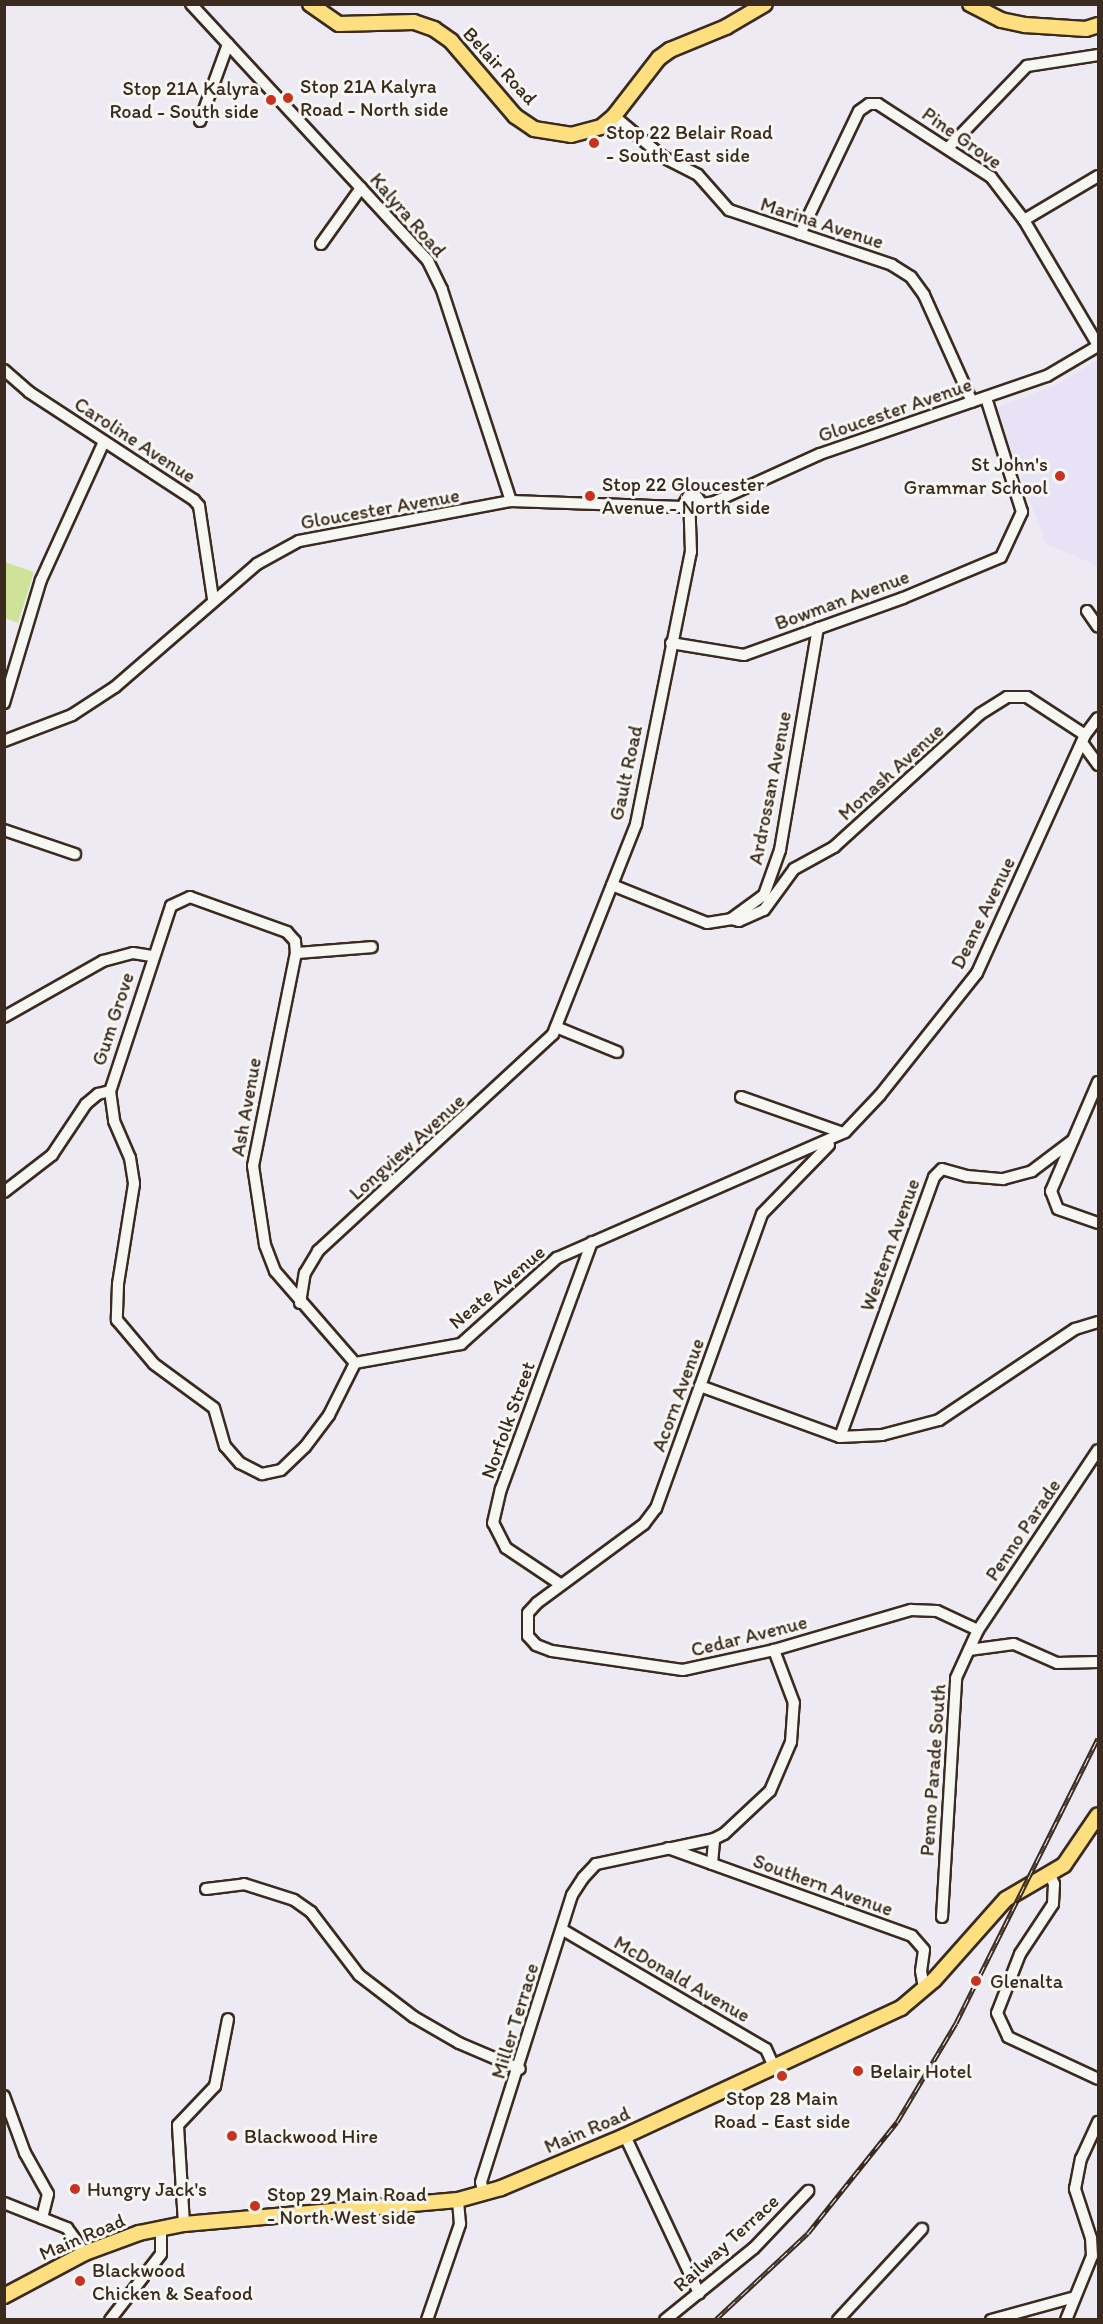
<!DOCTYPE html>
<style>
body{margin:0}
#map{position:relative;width:1103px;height:2324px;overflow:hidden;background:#edeaf4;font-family:Itim,sans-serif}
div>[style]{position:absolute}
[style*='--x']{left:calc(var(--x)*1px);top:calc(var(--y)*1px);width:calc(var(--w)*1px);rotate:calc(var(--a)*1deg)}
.built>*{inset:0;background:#e7e2f5}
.green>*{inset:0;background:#cfe398}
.roads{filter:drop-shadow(2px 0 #3b2a1e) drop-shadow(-2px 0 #3b2a1e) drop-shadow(0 2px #3b2a1e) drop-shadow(0 -2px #3b2a1e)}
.minor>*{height:10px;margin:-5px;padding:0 5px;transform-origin:5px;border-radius:5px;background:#f6f6f2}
.major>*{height:14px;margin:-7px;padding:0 7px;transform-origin:7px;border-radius:7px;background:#fedf80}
.rail>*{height:5px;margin-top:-2.5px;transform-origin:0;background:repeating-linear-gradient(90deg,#f6f6f2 0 9px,#3b2a1e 0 18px);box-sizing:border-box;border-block:2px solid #3b2a1e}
.dots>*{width:16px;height:16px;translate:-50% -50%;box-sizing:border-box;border:3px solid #f6f6f2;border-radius:50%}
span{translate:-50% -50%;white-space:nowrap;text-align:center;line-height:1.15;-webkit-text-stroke:6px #f6f6f2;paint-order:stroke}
.street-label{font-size:20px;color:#3b2a1e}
.poi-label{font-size:20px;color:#3b2a1e}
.left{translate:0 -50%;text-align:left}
.right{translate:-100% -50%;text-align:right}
.frame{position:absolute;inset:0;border:6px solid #3b2a1e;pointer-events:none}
</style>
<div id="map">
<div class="built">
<i style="clip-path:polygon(1098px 360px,1098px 566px,1046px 544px,996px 408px,1056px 385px)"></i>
</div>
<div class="green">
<i style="clip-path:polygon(5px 562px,34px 572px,18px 623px,5px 618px)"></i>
</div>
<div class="roads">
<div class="minor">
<i style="--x:191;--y:4;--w:350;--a:47.3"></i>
<i style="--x:428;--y:261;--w:32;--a:64"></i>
<i style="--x:442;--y:290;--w:222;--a:71.9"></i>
<i style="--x:614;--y:116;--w:64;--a:39.9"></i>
<i style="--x:663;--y:157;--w:39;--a:27"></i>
<i style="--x:698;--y:175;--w:47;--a:48.5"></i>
<i style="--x:729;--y:210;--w:172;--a:18.6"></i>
<i style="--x:892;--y:265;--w:22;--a:32"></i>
<i style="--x:911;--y:277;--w:22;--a:54"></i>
<i style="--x:924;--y:295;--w:117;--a:65.8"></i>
<i style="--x:200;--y:121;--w:82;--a:-70"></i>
<i style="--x:948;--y:148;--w:114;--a:-46.1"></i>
<i style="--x:1027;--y:66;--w:72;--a:-8.8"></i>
<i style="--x:1024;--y:220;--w:86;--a:-30.7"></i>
<i style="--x:800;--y:234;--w:136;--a:-64.4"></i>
<i style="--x:859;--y:111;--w:12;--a:-35"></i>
<i style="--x:869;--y:104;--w:9;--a:0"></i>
<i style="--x:878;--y:104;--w:135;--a:32.9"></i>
<i style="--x:991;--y:177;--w:54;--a:52.5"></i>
<i style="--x:1024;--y:220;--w:145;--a:59.4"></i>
<i style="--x:321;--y:244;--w:69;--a:-54.5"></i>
<i style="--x:4;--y:370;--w:33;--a:41"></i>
<i style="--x:29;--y:392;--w:197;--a:33.2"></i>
<i style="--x:194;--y:500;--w:8;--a:50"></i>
<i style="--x:199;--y:506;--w:94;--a:81.4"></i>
<i style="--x:702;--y:504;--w:12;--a:-9"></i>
<i style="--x:714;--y:502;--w:116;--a:-24.4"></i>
<i style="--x:820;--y:454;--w:240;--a:-19"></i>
<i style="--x:1047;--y:376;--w:59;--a:-30.5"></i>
<i style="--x:682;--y:507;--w:12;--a:-59"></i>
<i style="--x:688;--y:497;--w:9;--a:0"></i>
<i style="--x:697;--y:497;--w:9;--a:54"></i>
<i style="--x:1087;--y:611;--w:19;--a:55"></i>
<i style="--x:671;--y:643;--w:74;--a:9.3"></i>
<i style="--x:744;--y:655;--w:169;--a:-19.7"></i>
<i style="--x:903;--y:598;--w:106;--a:-22.7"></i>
<i style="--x:1001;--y:557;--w:50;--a:-65"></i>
<i style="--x:1022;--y:512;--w:120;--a:-107.5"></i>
<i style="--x:4;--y:703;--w:128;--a:-73.3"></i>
<i style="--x:41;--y:580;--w:152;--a:-65.5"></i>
<i style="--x:4;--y:741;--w:73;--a:-20.9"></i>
<i style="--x:72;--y:715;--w:51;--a:-33.1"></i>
<i style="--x:115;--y:687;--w:188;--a:-40.9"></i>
<i style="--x:257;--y:564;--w:48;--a:-28.7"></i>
<i style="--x:299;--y:541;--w:216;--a:-10.7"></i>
<i style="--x:511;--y:501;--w:171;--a:2"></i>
<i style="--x:1083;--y:744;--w:26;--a:54"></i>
<i style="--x:4;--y:830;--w:75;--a:18.7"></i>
<i style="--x:612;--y:885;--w:102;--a:21.8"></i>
<i style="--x:707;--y:923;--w:24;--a:-9"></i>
<i style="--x:731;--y:919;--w:41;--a:-36"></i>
<i style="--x:764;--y:895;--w:48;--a:-70.4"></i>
<i style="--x:780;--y:850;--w:225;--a:-80.3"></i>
<i style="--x:731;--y:919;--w:8;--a:14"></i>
<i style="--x:739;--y:921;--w:27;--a:-24"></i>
<i style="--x:764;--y:910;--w:51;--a:-53.8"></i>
<i style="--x:794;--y:869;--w:46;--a:-28.8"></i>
<i style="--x:834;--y:847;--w:197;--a:-42.3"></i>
<i style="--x:980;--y:714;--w:32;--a:-32"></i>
<i style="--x:1007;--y:697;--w:20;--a:0"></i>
<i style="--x:1027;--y:697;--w:69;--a:33.2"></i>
<i style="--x:296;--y:953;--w:76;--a:-4.5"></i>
<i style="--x:4;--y:1017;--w:114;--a:-29.5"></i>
<i style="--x:103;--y:961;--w:31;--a:-15"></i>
<i style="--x:133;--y:953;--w:19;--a:9"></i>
<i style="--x:556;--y:1027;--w:66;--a:22.3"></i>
<i style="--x:1098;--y:1082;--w:119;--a:113.3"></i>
<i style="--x:1051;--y:1191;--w:19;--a:69"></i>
<i style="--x:1058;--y:1209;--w:42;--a:19.3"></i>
<i style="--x:741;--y:1097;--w:108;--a:19.4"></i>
<i style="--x:829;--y:1145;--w:96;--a:134.2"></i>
<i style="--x:762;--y:1214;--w:313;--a:109.8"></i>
<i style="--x:656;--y:1508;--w:20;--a:127"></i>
<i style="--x:644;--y:1524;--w:133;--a:143.6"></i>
<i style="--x:537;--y:1603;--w:13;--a:132"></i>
<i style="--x:528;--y:1613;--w:23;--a:90"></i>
<i style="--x:528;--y:1636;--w:12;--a:48"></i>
<i style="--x:536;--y:1645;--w:17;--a:21"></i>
<i style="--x:552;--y:1651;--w:132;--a:8.3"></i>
<i style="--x:683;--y:1670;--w:93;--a:-12.4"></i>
<i style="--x:774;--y:1650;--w:143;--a:-16.3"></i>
<i style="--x:911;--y:1610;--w:26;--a:2"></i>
<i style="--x:937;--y:1611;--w:45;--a:24.9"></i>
<i style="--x:4;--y:1192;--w:61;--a:-37.6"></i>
<i style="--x:52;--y:1155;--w:61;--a:-56.3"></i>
<i style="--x:86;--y:1104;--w:16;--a:-40"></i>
<i style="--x:98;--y:1094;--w:12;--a:-14"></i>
<i style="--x:300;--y:1303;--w:30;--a:-81"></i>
<i style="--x:305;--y:1273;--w:26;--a:-59"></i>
<i style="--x:318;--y:1251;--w:320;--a:-42.7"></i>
<i style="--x:553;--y:1034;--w:226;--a:-68.4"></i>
<i style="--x:636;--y:824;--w:278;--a:-78.6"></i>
<i style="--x:691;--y:552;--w:35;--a:-92"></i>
<i style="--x:355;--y:1363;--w:122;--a:-131"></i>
<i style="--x:275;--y:1271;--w:28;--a:-111"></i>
<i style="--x:265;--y:1245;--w:80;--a:-98.6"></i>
<i style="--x:253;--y:1166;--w:217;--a:-78.6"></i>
<i style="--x:296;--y:953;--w:12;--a:-95"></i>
<i style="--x:295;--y:941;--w:12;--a:-132"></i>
<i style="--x:287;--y:932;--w:103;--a:-160.2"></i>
<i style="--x:190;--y:897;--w:21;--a:155"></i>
<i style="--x:171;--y:906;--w:195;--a:108.2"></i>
<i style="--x:110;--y:1091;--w:30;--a:82"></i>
<i style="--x:114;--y:1121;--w:40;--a:66.6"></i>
<i style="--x:130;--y:1158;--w:26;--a:81"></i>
<i style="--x:134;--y:1184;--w:101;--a:99.1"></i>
<i style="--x:118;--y:1284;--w:36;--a:92"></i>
<i style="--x:117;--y:1320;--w:57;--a:49.9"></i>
<i style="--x:154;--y:1364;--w:74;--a:36.3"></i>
<i style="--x:214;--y:1408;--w:40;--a:74"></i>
<i style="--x:225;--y:1446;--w:23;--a:49"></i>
<i style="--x:240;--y:1463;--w:25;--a:27"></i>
<i style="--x:262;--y:1474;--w:19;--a:-12"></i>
<i style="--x:281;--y:1470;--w:33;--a:-44"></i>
<i style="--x:305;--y:1447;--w:40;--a:-53"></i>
<i style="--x:329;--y:1415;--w:58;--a:-63.4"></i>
<i style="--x:355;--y:1363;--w:108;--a:-10.2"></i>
<i style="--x:461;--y:1344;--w:129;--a:-41.9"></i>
<i style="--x:557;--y:1258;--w:314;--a:-23.6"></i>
<i style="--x:845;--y:1132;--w:51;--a:-46.6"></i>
<i style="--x:880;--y:1095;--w:156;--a:-51.5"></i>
<i style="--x:977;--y:973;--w:261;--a:-65.6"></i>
<i style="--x:1085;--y:735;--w:21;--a:-53"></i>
<i style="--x:700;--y:1386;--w:149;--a:20"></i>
<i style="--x:840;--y:1437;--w:42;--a:-2.7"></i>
<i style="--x:882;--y:1435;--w:59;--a:-14.7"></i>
<i style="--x:939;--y:1420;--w:164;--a:-33.8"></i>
<i style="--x:1075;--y:1329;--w:24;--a:-17"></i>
<i style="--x:840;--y:1437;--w:276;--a:-70.1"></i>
<i style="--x:934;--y:1177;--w:11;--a:-45"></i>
<i style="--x:942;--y:1169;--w:26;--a:16"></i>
<i style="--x:967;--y:1176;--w:36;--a:5"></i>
<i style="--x:1003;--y:1179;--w:30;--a:-15"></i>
<i style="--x:1032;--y:1171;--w:51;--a:-37.1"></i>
<i style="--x:560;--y:1584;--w:65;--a:-146.3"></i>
<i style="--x:506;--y:1548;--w:28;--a:-117"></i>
<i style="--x:493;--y:1523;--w:35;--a:-77"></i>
<i style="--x:501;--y:1489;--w:263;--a:-69.8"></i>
<i style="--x:969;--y:1650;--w:45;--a:-7.6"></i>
<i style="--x:1014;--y:1644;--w:47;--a:23.8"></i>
<i style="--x:1057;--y:1663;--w:41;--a:-1.4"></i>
<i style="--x:668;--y:1848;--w:259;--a:19.8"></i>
<i style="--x:912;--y:1936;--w:18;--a:49"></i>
<i style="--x:924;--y:1950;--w:21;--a:98"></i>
<i style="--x:921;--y:1971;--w:17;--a:80"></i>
<i style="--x:712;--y:1864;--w:25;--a:-85"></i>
<i style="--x:714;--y:1839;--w:11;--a:-27"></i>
<i style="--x:724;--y:1834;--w:63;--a:-43.1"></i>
<i style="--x:770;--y:1791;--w:53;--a:-66.8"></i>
<i style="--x:791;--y:1742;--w:39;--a:-86"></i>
<i style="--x:794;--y:1703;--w:57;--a:-110.7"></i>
<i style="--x:1050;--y:1875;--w:10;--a:66"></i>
<i style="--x:1054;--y:1884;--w:20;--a:93"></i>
<i style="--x:1053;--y:1904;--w:60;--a:123.4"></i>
<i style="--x:1020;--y:1954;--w:63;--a:111.3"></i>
<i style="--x:997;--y:2013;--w:26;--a:65"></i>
<i style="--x:1008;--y:2037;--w:99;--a:25"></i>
<i style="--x:206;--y:1889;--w:38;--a:-7"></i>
<i style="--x:244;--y:1884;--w:52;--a:17.7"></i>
<i style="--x:294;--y:1900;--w:21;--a:35"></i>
<i style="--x:311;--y:1912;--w:79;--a:52.7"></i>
<i style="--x:359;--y:1975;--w:69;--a:37.4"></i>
<i style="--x:414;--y:2017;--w:52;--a:30"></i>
<i style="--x:459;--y:2043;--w:66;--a:23.1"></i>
<i style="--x:942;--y:1917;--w:239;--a:-86.6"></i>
<i style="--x:956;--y:1678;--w:53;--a:-65.4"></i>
<i style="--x:978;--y:1630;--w:216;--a:-56.3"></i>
<i style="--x:563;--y:1930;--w:235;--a:30.4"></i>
<i style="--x:766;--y:2049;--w:20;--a:66"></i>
<i style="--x:4;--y:2096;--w:61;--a:69.8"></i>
<i style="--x:25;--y:2153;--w:47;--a:60.7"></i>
<i style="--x:48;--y:2194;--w:25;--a:104"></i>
<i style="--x:625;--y:2136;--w:174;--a:64.8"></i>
<i style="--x:484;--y:2194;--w:12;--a:-104"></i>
<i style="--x:481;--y:2182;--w:301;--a:-72.4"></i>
<i style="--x:572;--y:1895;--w:20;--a:-57"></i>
<i style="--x:583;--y:1878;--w:19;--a:-47"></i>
<i style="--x:596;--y:1864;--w:121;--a:-12"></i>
<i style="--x:4;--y:2203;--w:68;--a:21.6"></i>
<i style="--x:67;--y:2228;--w:31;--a:54"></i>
<i style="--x:184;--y:2224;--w:99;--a:-93.5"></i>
<i style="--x:178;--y:2125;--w:54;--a:-46.5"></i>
<i style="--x:215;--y:2086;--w:68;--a:-79"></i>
<i style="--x:110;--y:2320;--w:83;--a:-52.3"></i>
<i style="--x:161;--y:2254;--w:26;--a:-90"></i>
<i style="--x:427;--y:2320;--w:102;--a:-71"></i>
<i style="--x:460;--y:2224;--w:24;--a:-95"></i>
<i style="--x:665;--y:2320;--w:114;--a:-39"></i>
<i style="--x:754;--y:2248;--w:79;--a:-46.5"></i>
<i style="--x:838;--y:2320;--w:124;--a:-47.3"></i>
<i style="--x:991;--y:2320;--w:87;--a:-15.3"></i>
<i style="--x:1066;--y:2320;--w:69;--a:-67.9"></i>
<i style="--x:1092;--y:2256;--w:18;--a:-93"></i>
<i style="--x:1091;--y:2238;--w:52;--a:-108.1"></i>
<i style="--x:1075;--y:2189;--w:31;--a:-79"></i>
<i style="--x:1081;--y:2159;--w:41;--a:-65.3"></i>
</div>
<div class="major">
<i style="--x:310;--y:4;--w:35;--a:35"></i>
<i style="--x:339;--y:24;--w:75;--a:-1.5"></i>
<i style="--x:414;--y:22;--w:21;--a:19"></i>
<i style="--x:434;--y:29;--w:21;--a:35"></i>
<i style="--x:451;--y:41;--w:99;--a:49.5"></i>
<i style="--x:515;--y:116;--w:23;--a:34"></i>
<i style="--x:534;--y:129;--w:37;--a:9"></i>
<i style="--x:571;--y:135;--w:31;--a:-15"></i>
<i style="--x:601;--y:127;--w:17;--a:-40"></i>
<i style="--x:614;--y:116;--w:73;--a:-52.2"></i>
<i style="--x:659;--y:58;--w:14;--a:-36"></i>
<i style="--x:670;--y:50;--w:61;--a:-22.3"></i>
<i style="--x:726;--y:27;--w:45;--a:-30.5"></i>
<i style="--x:970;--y:4;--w:35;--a:27"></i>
<i style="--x:1001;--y:20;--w:25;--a:12"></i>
<i style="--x:1025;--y:25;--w:61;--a:3.8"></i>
<i style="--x:1086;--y:29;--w:13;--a:-18"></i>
<i style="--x:4;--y:2296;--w:92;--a:-28"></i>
<i style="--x:85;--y:2253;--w:58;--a:-20.3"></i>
<i style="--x:139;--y:2233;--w:46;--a:-11.3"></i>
<i style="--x:184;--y:2224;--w:275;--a:-5"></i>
<i style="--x:458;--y:2200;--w:45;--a:-15.6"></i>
<i style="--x:501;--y:2188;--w:134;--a:-22.8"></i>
<i style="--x:625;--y:2136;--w:304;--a:-24.9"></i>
<i style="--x:901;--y:2008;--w:43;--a:-40.3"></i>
<i style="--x:934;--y:1980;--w:108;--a:-48.4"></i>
<i style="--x:1006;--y:1899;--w:67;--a:-30.4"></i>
<i style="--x:1064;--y:1865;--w:60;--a:-55.8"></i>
</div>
</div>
<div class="rail">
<i style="--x:715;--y:2320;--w:127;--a:-43.1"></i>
<i style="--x:808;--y:2233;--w:142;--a:-51.3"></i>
<i style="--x:897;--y:2122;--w:115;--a:-59.2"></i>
<i style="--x:956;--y:2023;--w:318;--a:-63.5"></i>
</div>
<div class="dots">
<i style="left:288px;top:98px;background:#c8321e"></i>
<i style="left:271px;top:100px;background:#c8321e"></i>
<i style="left:594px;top:143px;background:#c8321e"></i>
<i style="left:1060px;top:476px;background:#c8321e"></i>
<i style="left:590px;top:496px;background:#c8321e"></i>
<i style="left:976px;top:1981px;background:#c8321e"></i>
<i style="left:858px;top:2071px;background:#c8321e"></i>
<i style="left:782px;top:2076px;background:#c8321e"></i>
<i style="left:232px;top:2136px;background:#c8321e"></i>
<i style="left:75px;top:2189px;background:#c8321e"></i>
<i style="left:255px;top:2206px;background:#c8321e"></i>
<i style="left:80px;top:2281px;background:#c8321e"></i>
</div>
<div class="street-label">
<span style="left:500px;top:66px;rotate:47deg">Belair Road</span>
<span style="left:962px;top:138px;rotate:35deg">Pine Grove</span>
<span style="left:408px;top:215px;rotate:49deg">Kalyra Road</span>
<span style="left:822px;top:223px;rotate:18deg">Marina Avenue</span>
<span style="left:895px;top:410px;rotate:-19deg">Gloucester Avenue</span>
<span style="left:135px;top:440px;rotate:33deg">Caroline Avenue</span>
<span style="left:380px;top:509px;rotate:-10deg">Gloucester Avenue</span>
<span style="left:842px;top:600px;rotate:-20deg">Bowman Avenue</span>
<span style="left:891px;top:772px;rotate:-42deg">Monash Avenue</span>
<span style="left:626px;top:773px;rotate:-78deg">Gault Road</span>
<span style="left:770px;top:788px;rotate:-79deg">Ardrossan Avenue</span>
<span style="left:983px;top:913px;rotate:-64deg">Deane Avenue</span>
<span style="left:113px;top:1019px;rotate:-72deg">Gum Grove</span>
<span style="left:246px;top:1107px;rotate:-80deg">Ash Avenue</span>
<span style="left:407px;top:1147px;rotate:-42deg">Longview Avenue</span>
<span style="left:890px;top:1245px;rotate:-70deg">Western Avenue</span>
<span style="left:497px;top:1287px;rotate:-40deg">Neate Avenue</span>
<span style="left:678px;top:1395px;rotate:-70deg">Acorn Avenue</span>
<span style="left:508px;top:1420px;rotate:-70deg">Norfolk Street</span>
<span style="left:1023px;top:1530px;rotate:-56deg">Penno Parade</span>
<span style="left:749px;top:1636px;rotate:-14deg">Cedar Avenue</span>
<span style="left:933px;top:1770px;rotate:-86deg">Penno Parade South</span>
<span style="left:823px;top:1885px;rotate:20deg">Southern Avenue</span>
<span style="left:682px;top:1979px;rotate:30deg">McDonald Avenue</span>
<span style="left:515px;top:2021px;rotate:-73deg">Miller Terrace</span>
<span style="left:587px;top:2130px;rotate:-23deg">Main Road</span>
<span style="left:82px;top:2237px;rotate:-23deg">Main Road</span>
<span style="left:726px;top:2243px;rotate:-42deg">Railway Terrace</span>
</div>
<div class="poi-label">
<span class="left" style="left:300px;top:98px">Stop 21A Kalyra<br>Road - North side</span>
<span class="right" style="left:259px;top:100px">Stop 21A Kalyra<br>Road - South side</span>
<span class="left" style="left:606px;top:144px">Stop 22 Belair Road<br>- South East side</span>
<span class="right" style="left:1048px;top:476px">St John's<br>Grammar School</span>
<span class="left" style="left:602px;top:496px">Stop 22 Gloucester<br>Avenue - North side</span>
<span class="left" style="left:990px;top:1981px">Glenalta</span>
<span class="left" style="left:870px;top:2071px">Belair Hotel</span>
<span style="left:782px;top:2110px">Stop 28 Main<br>Road - East side</span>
<span class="left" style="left:244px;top:2136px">Blackwood Hire</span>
<span class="left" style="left:87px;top:2189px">Hungry Jack's</span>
<span class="left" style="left:267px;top:2206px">Stop 29 Main Road<br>- North West side</span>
<span class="left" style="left:92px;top:2282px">Blackwood<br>Chicken &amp; Seafood</span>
</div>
<div class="frame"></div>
</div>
